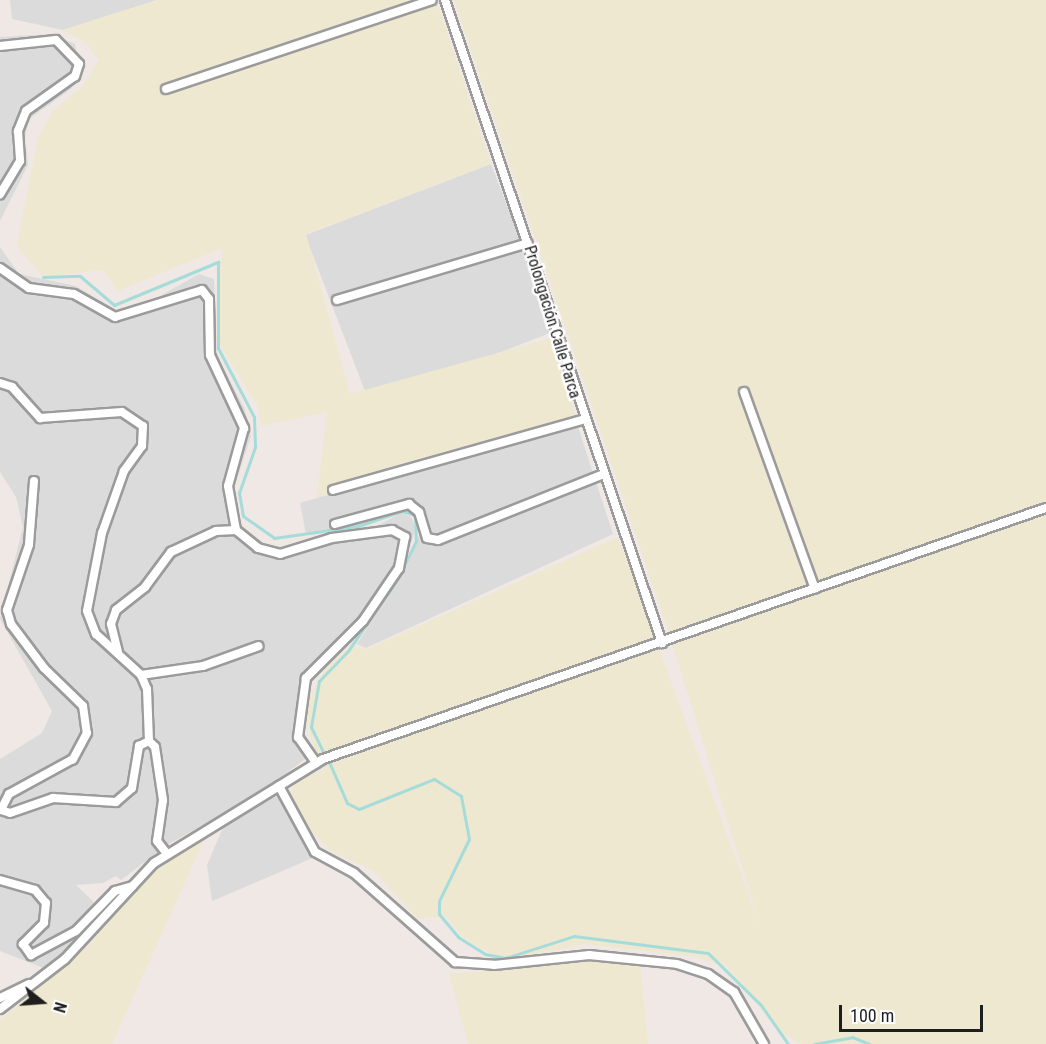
<!DOCTYPE html>
<meta charset="utf-8">
<style>
body{margin:0}
#map{position:relative;width:1046px;height:1044px;overflow:hidden;background:#efe8e4;font-family:"Roboto Condensed",sans-serif}
div>[style]{position:absolute}
[style*='--x']{left:calc(var(--x)*1px);top:calc(var(--y)*1px);width:calc(var(--w)*1px);rotate:calc(var(--a)*1deg)}
.residential>*{inset:0;background:#dcdbdb;transform-origin:0 0}
.farmland>*{inset:0;background:#eee8d0}
.stream>*{height:3px;margin:-1.5px;padding:0 1.5px;transform-origin:1.5px;border-radius:1.5px;background:#a5dcda}
.roads{filter:drop-shadow(2px 0 #9b9b9b) drop-shadow(-2px 0 #9b9b9b) drop-shadow(0 2px #9b9b9b) drop-shadow(0 -2px #9b9b9b)}
.minor>*{height:8px;margin:-4px;padding:0 4px;transform-origin:4px;border-radius:4px;background:#fff}
span{translate:-50% -50%;white-space:nowrap;text-align:center;line-height:1.15;-webkit-text-stroke:5px #fff;paint-order:stroke}
.street-label{font-size:16px;color:#1e1e1e}
.north{position:absolute;left:12px;top:972px;width:60px;height:60px;-webkit-text-stroke:4px #fff;paint-order:stroke;rotate:107deg;font-size:16px;font-weight:700;line-height:24px;text-align:center;color:#1e1e1e}
.north::after{content:'';display:block;margin:auto;width:21px;height:27px;background:#1e1e1e;clip-path:polygon(50% 0,100% 100%,50% 72%,0 100%)}
.scale{position:absolute;left:839px;top:1005px;width:144px;height:27px;box-sizing:border-box;border:3px solid #1e1e1e;border-top:0;padding-left:8px;font-size:18px;line-height:21px;white-space:nowrap;color:#1e1e1e;-webkit-text-stroke:4px #fff;paint-order:stroke}
</style>
<div id="map">
<div class="residential">
<i style="clip-path:polygon(10px 0,157px 0,63px 30px,12px 19px)"></i>
<i style="clip-path:polygon(52px 34px,75px 44px,81px 73px,71px 89px,29px 119px,25px 137px,28px 165px,0 221px,0 37px)"></i>
<i style="left:491px;top:164px;width:179px;height:199px;rotate:69deg"></i>
<i style="clip-path:polygon(0 247px,19px 274px,76px 286px,117px 311px,135px 310px,199px 274px,214px 279px,217px 357px,244px 407px,251px 436px,232px 494px,237px 521px,258px 543px,281px 547px,368px 531px,401px 513px,411px 517px,416px 527px,405px 563px,365px 625px,308px 680px,303px 732px,313px 753px,263px 791px,167px 845px,121px 880px,116px 876px,103px 883px,76px 885px,104px 912px,46px 969px,0 951px,0 759px,42px 733px,52px 711px,0 619px,23px 527px,16px 497px,0 472px)"></i>
<i style="clip-path:polygon(577px 424px,613px 534px,366px 648px,357px 644px,405px 570px,420px 533px,418px 516px,404px 508px,350px 528px,306px 534px,300px 503px)"></i>
<i style="clip-path:polygon(279px 795px,315px 857px,212px 901px,207px 865px,225px 823px)"></i>
</div>
<div class="farmland">
<i style="clip-path:polygon(157px 0,436px 0,491px 164px,306px 234px,350px 394px,551px 338px,577px 421px,317px 498px,327px 412px,261px 426px,257px 405px,216px 338px,222px 248px,118px 291px,103px 270px,43px 277px,17px 246px,38px 138px,53px 111px,83px 86px,99px 60px,86px 43px,63px 30px)"></i>
<i style="clip-path:polygon(454px 0,1046px 0,1046px 1044px,802px 1044px,780px 1033px,726px 966px,692px 956px,585px 944px,519px 957px,493px 955px,461px 936px,447px 917px,417px 918px,374px 871px,329px 850px,301px 819px,289px 792px,301px 779px,325px 769px,311px 740px,307px 714px,311px 694px,328px 665px,351px 646px,367px 649px,618px 537px,761px 928px,667px 627px)"></i>
<i style="clip-path:polygon(204px 840px,112px 1044px,0 1044px,0 1020px,88px 946px,154px 867px)"></i>
<i style="clip-path:polygon(597px 961px,640px 963px,648px 1044px,468px 1044px,449px 974px)"></i>
</div>
<div class="stream">
<i style="--x:43;--y:277;--w:37;--a:-2"></i>
<i style="--x:80;--y:276;--w:45;--a:40.5"></i>
<i style="--x:114;--y:305;--w:113;--a:-22.5"></i>
<i style="--x:218;--y:262;--w:86;--a:90"></i>
<i style="--x:218;--y:348;--w:78;--a:62.4"></i>
<i style="--x:254;--y:417;--w:30;--a:88"></i>
<i style="--x:255;--y:447;--w:49;--a:109.2"></i>
<i style="--x:239;--y:493;--w:23;--a:80"></i>
<i style="--x:243;--y:516;--w:38;--a:35"></i>
<i style="--x:274;--y:538;--w:85;--a:-8.1"></i>
<i style="--x:358;--y:526;--w:46;--a:-18.8"></i>
<i style="--x:402;--y:511;--w:14;--a:17"></i>
<i style="--x:415;--y:515;--w:26;--a:88"></i>
<i style="--x:416;--y:541;--w:41;--a:115.9"></i>
<i style="--x:398;--y:578;--w:88;--a:124.4"></i>
<i style="--x:348;--y:651;--w:42;--a:134"></i>
<i style="--x:319;--y:681;--w:47;--a:99.9"></i>
<i style="--x:311;--y:727;--w:28;--a:64"></i>
<i style="--x:329;--y:762;--w:45;--a:66.3"></i>
<i style="--x:347;--y:803;--w:13;--a:27"></i>
<i style="--x:359;--y:809;--w:81;--a:-21.8"></i>
<i style="--x:434;--y:779;--w:32;--a:32"></i>
<i style="--x:461;--y:796;--w:44;--a:79.5"></i>
<i style="--x:469;--y:839;--w:69;--a:115.8"></i>
<i style="--x:439;--y:901;--w:13;--a:90"></i>
<i style="--x:439;--y:914;--w:30;--a:50"></i>
<i style="--x:458;--y:937;--w:32;--a:32"></i>
<i style="--x:485;--y:954;--w:20;--a:11"></i>
<i style="--x:505;--y:958;--w:72;--a:-17.7"></i>
<i style="--x:574;--y:936;--w:135;--a:7.2"></i>
<i style="--x:708;--y:953;--w:74;--a:44.5"></i>
<i style="--x:761;--y:1005;--w:47;--a:55.3"></i>
<i style="--x:814;--y:1044;--w:39;--a:-10"></i>
<i style="--x:852;--y:1037;--w:18;--a:22"></i>
</div>
<div class="roads">
<div class="minor">
<i style="--x:445;--y:0;--w:679;--a:71.35"></i>
<i style="--x:0;--y:46;--w:56;--a:-6.1"></i>
<i style="--x:56;--y:40;--w:33;--a:46"></i>
<i style="--x:79;--y:64;--w:13;--a:108"></i>
<i style="--x:75;--y:76;--w:60;--a:144.5"></i>
<i style="--x:26;--y:111;--w:22;--a:112"></i>
<i style="--x:18;--y:131;--w:30;--a:86"></i>
<i style="--x:20;--y:161;--w:39;--a:121"></i>
<i style="--x:166;--y:89;--w:280;--a:-18.5"></i>
<i style="--x:0;--y:268;--w:35;--a:35"></i>
<i style="--x:29;--y:288;--w:45;--a:7.6"></i>
<i style="--x:74;--y:294;--w:47;--a:29.3"></i>
<i style="--x:115;--y:317;--w:91;--a:-17.2"></i>
<i style="--x:202;--y:290;--w:11;--a:52"></i>
<i style="--x:209;--y:299;--w:56;--a:89"></i>
<i style="--x:210;--y:355;--w:81;--a:65"></i>
<i style="--x:244;--y:428;--w:60;--a:105.4"></i>
<i style="--x:228;--y:486;--w:45;--a:79.7"></i>
<i style="--x:236;--y:530;--w:28;--a:39"></i>
<i style="--x:258;--y:548;--w:23;--a:15"></i>
<i style="--x:280;--y:554;--w:54;--a:-17.1"></i>
<i style="--x:332;--y:538;--w:61;--a:-7.6"></i>
<i style="--x:392;--y:530;--w:15;--a:28"></i>
<i style="--x:405;--y:537;--w:32;--a:101"></i>
<i style="--x:399;--y:568;--w:64;--a:124.2"></i>
<i style="--x:363;--y:621;--w:81;--a:135"></i>
<i style="--x:306;--y:678;--w:60;--a:97.7"></i>
<i style="--x:298;--y:737;--w:32;--a:55"></i>
<i style="--x:337;--y:300;--w:199;--a:-16.6"></i>
<i style="--x:0;--y:383;--w:13;--a:18"></i>
<i style="--x:12;--y:387;--w:42;--a:47.9"></i>
<i style="--x:40;--y:418;--w:82;--a:-4.2"></i>
<i style="--x:122;--y:412;--w:25;--a:34"></i>
<i style="--x:143;--y:426;--w:20;--a:93"></i>
<i style="--x:142;--y:446;--w:31;--a:126"></i>
<i style="--x:124;--y:471;--w:66;--a:109.5"></i>
<i style="--x:102;--y:533;--w:79;--a:100.9"></i>
<i style="--x:87;--y:611;--w:25;--a:69"></i>
<i style="--x:96;--y:634;--w:61;--a:42.3"></i>
<i style="--x:141;--y:675;--w:15;--a:67"></i>
<i style="--x:147;--y:689;--w:52;--a:87.8"></i>
<i style="--x:744;--y:392;--w:209;--a:70.2"></i>
<i style="--x:34;--y:481;--w:64;--a:94.5"></i>
<i style="--x:29;--y:545;--w:69;--a:108.7"></i>
<i style="--x:7;--y:610;--w:15;--a:74"></i>
<i style="--x:11;--y:624;--w:55;--a:53.1"></i>
<i style="--x:44;--y:668;--w:54;--a:44.3"></i>
<i style="--x:83;--y:706;--w:27;--a:82"></i>
<i style="--x:87;--y:733;--w:30;--a:118"></i>
<i style="--x:73;--y:759;--w:73;--a:151.3"></i>
<i style="--x:9;--y:794;--w:18;--a:117"></i>
<i style="--x:1;--y:810;--w:9;--a:18"></i>
<i style="--x:10;--y:813;--w:46;--a:-19.2"></i>
<i style="--x:53;--y:798;--w:63;--a:3.6"></i>
<i style="--x:116;--y:802;--w:21;--a:-41"></i>
<i style="--x:132;--y:788;--w:43;--a:-80.5"></i>
<i style="--x:139;--y:746;--w:11;--a:-27"></i>
<i style="--x:149;--y:741;--w:8;--a:45"></i>
<i style="--x:155;--y:747;--w:54;--a:81.4"></i>
<i style="--x:163;--y:800;--w:41;--a:98.3"></i>
<i style="--x:157;--y:841;--w:16;--a:52"></i>
<i style="--x:333;--y:490;--w:259;--a:-15.7"></i>
<i style="--x:335;--y:524;--w:77;--a:-15.1"></i>
<i style="--x:409;--y:504;--w:13;--a:39"></i>
<i style="--x:419;--y:512;--w:27;--a:73"></i>
<i style="--x:427;--y:538;--w:11;--a:10"></i>
<i style="--x:438;--y:540;--w:175;--a:-21.7"></i>
<i style="--x:118;--y:652;--w:29;--a:-104"></i>
<i style="--x:111;--y:624;--w:15;--a:-70"></i>
<i style="--x:116;--y:610;--w:37;--a:-38"></i>
<i style="--x:145;--y:587;--w:44;--a:-53.4"></i>
<i style="--x:171;--y:552;--w:50;--a:-25"></i>
<i style="--x:216;--y:531;--w:20;--a:-3"></i>
<i style="--x:141;--y:675;--w:63;--a:-8.3"></i>
<i style="--x:203;--y:666;--w:59;--a:-19.7"></i>
<i style="--x:279;--y:786;--w:75;--a:61.4"></i>
<i style="--x:315;--y:852;--w:44;--a:28.3"></i>
<i style="--x:354;--y:873;--w:135;--a:41.4"></i>
<i style="--x:455;--y:962;--w:39;--a:4"></i>
<i style="--x:494;--y:965;--w:96;--a:-6"></i>
<i style="--x:589;--y:955;--w:88;--a:5.8"></i>
<i style="--x:677;--y:964;--w:33;--a:18"></i>
<i style="--x:708;--y:974;--w:32;--a:35"></i>
<i style="--x:734;--y:992;--w:60;--a:60"></i>
<i style="--x:0;--y:880;--w:36;--a:16"></i>
<i style="--x:35;--y:890;--w:17;--a:50"></i>
<i style="--x:46;--y:903;--w:20;--a:96"></i>
<i style="--x:44;--y:923;--w:30;--a:135"></i>
<i style="--x:23;--y:944;--w:14;--a:54"></i>
<i style="--x:31;--y:955;--w:51;--a:-28.1"></i>
<i style="--x:76;--y:931;--w:56;--a:-45.7"></i>
<i style="--x:115;--y:891;--w:18;--a:-16"></i>
<i style="--x:0;--y:998;--w:32;--a:-26"></i>
<i style="--x:0;--y:1009;--w:82;--a:-37.6"></i>
<i style="--x:65;--y:959;--w:131;--a:-47.2"></i>
<i style="--x:154;--y:863;--w:198;--a:-31.6"></i>
<i style="--x:323;--y:759;--w:765;--a:-19.15"></i>
</div>
</div>
<div class="street-label">
<span style="left:552px;top:322px;rotate:73deg">Prolongación Calle Parca</span>
</div>
<div class="north">N</div>
<div class="scale">100 m</div>
</div>
